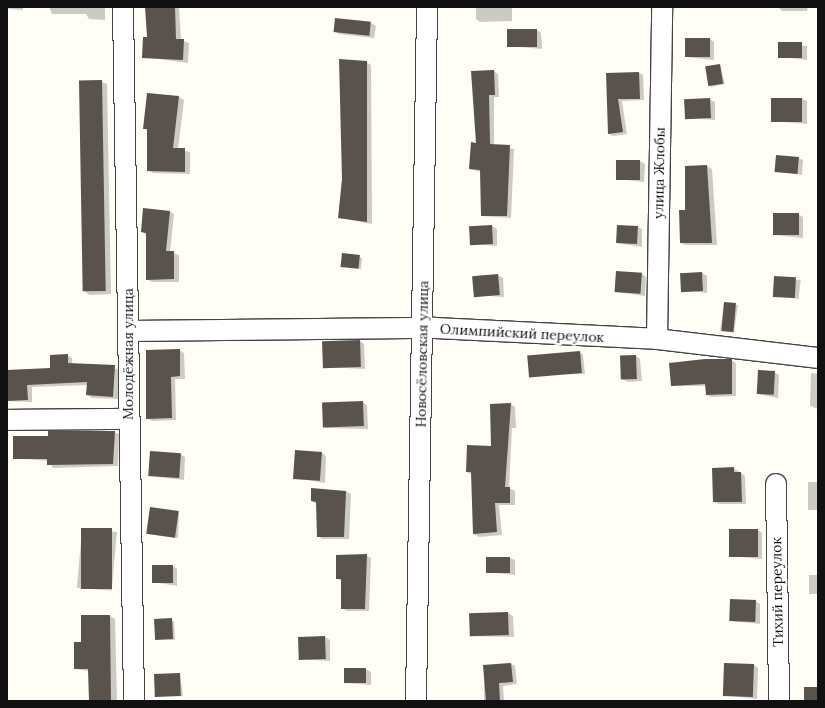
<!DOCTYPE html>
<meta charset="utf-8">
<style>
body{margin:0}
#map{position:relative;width:825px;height:708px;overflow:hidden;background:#fffdf5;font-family:Lora,serif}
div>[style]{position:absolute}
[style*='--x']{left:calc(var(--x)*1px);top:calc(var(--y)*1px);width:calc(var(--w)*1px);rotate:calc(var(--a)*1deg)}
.shadow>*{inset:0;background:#0003;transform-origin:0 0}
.building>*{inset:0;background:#5a524d;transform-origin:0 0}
.roads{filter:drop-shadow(1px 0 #444) drop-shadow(-1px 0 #444) drop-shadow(0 1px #444) drop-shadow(0 -1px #444)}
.street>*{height:20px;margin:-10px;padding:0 10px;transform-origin:10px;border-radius:10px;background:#fff}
span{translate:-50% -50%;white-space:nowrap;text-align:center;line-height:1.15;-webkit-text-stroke:4px #fff;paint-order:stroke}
.street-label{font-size:14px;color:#111}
.frame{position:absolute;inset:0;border:8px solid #111;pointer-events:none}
</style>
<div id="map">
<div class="shadow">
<i style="clip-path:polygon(7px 7px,23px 7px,23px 10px,9px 9px)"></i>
<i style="clip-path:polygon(49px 7px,105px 7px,105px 20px,89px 19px,86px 14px,52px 14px)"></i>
<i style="clip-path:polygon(146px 7px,179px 7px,181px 40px,189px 43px,188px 63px,143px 57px,148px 38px)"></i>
<i style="clip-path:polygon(476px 7px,512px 7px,512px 21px,480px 22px,476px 19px)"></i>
<i style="clip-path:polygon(778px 7px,808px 7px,807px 11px,782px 11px)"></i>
<i style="clip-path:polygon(336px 19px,371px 23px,376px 26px,374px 38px,339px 34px,334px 31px)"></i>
<i style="clip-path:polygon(537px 30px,541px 33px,542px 49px,508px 46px)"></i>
<i style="clip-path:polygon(710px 39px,714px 42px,714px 60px,686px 57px)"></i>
<i style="clip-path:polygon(779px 43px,807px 46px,807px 60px,780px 57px)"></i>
<i style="clip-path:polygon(366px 62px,371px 65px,372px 224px,339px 218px)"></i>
<i style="clip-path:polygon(720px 65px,725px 84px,711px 87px,709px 85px)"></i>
<i style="clip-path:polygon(494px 71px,498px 74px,499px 97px,494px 97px,494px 145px,514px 149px,511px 218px,482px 216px,481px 172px,470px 169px)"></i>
<i style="clip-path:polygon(639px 73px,643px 75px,644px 100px,622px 101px,627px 134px,613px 136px,609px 134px,607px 74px)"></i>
<i style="clip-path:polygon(102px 82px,107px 84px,111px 294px,90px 295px,85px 292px)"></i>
<i style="clip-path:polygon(179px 97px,184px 100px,178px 149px,190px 152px,190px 174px,153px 173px,148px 170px,148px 131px,144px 128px)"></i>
<i style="clip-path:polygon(802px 99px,807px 101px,807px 124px,772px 121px)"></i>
<i style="clip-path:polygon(710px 100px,715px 102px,715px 120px,686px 118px)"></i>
<i style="clip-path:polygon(798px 158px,803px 160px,802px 175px,776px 171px)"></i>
<i style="clip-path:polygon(640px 161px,645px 164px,644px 182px,617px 179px)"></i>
<i style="clip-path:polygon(707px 166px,712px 169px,717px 245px,685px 245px,681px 243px,686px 211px,686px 167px)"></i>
<i style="clip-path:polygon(169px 211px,174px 214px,170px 252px,179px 255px,179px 282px,152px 282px,147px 279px,147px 235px,142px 232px)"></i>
<i style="clip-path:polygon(798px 214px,803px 217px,803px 238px,773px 235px)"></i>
<i style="clip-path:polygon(492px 226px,497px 229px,497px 246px,471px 244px)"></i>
<i style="clip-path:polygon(637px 227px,642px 229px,642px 247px,617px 243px)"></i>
<i style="clip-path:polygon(343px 254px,362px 258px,361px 269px,342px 266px)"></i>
<i style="clip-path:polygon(702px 273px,707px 276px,707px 293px,682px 290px)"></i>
<i style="clip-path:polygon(642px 274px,646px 277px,645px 296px,616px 292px)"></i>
<i style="clip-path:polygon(498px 275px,503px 278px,504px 297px,475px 295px,474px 276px)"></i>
<i style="left:775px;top:277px;width:26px;height:19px;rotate:7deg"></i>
<i style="left:724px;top:303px;width:14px;height:28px;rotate:8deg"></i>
<i style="clip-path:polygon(360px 341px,364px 344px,365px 369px,324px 367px)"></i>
<i style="clip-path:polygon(179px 350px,184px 353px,185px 379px,175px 379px,176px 420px,152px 421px,147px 418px)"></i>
<i style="clip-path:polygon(580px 352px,583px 355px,585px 374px,528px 375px)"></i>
<i style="clip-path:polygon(67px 355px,72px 358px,72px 364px,119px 369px,118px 399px,92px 398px,87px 395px,88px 385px,32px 387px,32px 402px,7px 401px,7px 371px,51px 369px)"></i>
<i style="clip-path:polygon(636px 356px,640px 359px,642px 381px,628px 382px,623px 379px)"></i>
<i style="clip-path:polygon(731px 360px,736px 363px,736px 396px,711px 397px,707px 395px,707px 386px,672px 386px)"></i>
<i style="clip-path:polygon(774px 372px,779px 375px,778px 398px,758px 394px)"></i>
<i style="clip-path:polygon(811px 373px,818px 374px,818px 409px,810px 406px)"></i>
<i style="clip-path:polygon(362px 402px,367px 405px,368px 429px,324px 428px)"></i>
<i style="clip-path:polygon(511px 404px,515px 407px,516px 428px,512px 428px,509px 488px,515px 491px,515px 505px,499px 505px,502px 535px,479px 537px,474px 534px,472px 475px,467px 472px,492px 447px)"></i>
<i style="clip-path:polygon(114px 432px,119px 434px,118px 466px,53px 468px,48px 461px,14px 458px,49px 437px)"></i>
<i style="clip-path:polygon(322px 453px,326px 456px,325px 483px,294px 478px)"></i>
<i style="clip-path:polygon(180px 454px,185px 457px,184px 480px,149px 476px)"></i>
<i style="clip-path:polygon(734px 468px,745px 476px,746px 504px,719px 504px,714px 502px)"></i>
<i style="left:808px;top:482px;width:10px;height:28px"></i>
<i style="clip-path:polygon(346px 491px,351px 494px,349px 539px,322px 539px,318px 536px,317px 504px,312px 501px)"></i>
<i style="clip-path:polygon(179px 512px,178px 538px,148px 534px)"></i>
<i style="left:82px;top:529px;width:35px;height:59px;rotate:5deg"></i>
<i style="clip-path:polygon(758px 530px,762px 533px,762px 559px,729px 556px)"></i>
<i style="clip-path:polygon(366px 555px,371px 558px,369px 611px,347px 611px,342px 608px,342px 581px,337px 579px)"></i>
<i style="clip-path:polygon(510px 558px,515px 560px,515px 575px,487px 572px)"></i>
<i style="clip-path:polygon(173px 566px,177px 569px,177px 586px,153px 582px)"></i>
<i style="left:809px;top:575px;width:9px;height:19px"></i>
<i style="clip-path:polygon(755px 601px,760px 604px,760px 624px,731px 621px)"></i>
<i style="clip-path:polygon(508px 613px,513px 616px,514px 637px,471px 636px)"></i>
<i style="clip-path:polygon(110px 616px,115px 619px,117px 701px,90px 701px,89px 671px,75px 669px,82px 643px)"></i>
<i style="clip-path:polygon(155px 620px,174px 621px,175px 640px,155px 639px)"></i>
<i style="clip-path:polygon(325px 637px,330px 640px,330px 661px,300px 659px)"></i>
<i style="clip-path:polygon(511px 664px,515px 666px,517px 684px,503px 686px,504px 701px,484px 701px,484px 666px)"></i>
<i style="clip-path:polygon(754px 665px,758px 668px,757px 699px,723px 695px)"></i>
<i style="clip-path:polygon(366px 669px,371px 672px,371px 685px,345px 683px)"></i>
<i style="clip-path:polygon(180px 674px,183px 696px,156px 696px)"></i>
</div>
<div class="building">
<i style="clip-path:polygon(145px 7px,175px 7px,176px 39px,184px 39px,183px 60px,142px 58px,143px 37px,147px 37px)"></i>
<i style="left:335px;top:18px;width:36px;height:14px;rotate:6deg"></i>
<i style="left:507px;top:29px;width:30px;height:18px"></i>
<i style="left:685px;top:38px;width:25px;height:19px"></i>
<i style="left:778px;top:42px;width:24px;height:16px"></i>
<i style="clip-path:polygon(339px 59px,367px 61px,367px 222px,338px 218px,342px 179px)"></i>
<i style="left:720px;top:64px;width:20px;height:15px;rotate:81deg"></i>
<i style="clip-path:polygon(494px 70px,495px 95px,489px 95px,490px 144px,510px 145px,507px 216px,481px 216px,480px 170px,469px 169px,471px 142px,476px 143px,471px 71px)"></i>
<i style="clip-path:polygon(639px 72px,640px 99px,618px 99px,623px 132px,608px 134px,606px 73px)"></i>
<i style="left:102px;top:80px;width:211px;height:23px;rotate:89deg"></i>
<i style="clip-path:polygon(147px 93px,179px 96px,173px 148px,185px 148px,185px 172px,147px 171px,147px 129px,143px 129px)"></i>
<i style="left:710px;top:98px;width:20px;height:26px;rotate:87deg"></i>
<i style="left:771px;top:98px;width:31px;height:24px"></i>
<i style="left:776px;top:155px;width:23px;height:17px;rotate:5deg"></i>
<i style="left:616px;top:160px;width:24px;height:20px"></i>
<i style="clip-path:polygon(707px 165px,712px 243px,680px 243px,679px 210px,685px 210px,685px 166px)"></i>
<i style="clip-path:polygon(143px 208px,170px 211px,166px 251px,174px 251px,174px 279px,146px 280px,146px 233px,141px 232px)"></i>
<i style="left:773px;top:213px;width:26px;height:22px"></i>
<i style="left:492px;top:225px;width:19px;height:23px;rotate:87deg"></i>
<i style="left:617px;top:225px;width:21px;height:18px;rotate:3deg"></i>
<i style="left:342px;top:253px;width:18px;height:14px;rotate:6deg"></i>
<i style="left:616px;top:271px;width:26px;height:21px;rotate:4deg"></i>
<i style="left:702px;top:272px;width:19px;height:22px;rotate:87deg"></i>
<i style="left:498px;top:274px;width:21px;height:26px;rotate:85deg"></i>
<i style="left:774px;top:276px;width:22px;height:21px;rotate:3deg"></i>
<i style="left:724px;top:302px;width:12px;height:29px;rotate:5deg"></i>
<i style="left:360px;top:340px;width:27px;height:38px;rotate:88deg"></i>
<i style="clip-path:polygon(180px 349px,180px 376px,171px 377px,172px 418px,146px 419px,146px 350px)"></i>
<i style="left:580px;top:351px;width:22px;height:53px;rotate:85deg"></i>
<i style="clip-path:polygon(68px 354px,68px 363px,115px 365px,113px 397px,86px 395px,87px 382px,27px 385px,28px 400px,7px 401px,7px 370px,50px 368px,50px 355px)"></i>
<i style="left:636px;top:355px;width:24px;height:16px;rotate:88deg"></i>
<i style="clip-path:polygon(705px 359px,732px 359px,732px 394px,706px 395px,705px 384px,671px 386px,669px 363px)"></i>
<i style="left:758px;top:370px;width:17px;height:24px;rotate:3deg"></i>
<i style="left:363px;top:401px;width:25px;height:41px;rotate:88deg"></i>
<i style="clip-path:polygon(511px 403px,505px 487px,510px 487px,510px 503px,495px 503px,497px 532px,473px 534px,471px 472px,466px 472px,467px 445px,491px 446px,490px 404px)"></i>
<i style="clip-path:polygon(48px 431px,115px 431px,113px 464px,47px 465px,47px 459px,13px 459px,13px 436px,48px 436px)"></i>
<i style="left:295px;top:450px;width:27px;height:29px;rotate:4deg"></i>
<i style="left:150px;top:451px;width:31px;height:25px;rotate:4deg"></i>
<i style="clip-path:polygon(734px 467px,734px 472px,741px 472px,742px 502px,713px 502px,712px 468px)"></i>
<i style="clip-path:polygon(311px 488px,346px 491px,344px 537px,317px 537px,316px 502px,311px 501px)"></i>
<i style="left:150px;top:507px;width:29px;height:27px;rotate:8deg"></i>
<i style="left:81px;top:528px;width:31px;height:61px"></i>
<i style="left:729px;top:529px;width:29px;height:28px"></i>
<i style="clip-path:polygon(367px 554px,365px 609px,341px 609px,341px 579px,336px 579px,336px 555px)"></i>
<i style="left:486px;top:557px;width:24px;height:16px"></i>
<i style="left:152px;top:565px;width:21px;height:18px"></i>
<i style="left:730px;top:599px;width:26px;height:22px;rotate:2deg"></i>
<i style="left:508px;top:612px;width:23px;height:39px;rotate:88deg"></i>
<i style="clip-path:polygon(81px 615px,110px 615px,111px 701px,89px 701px,88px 669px,74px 669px,74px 642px,81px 642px)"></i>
<i style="left:172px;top:618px;width:21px;height:18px;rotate:87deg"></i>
<i style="left:325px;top:636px;width:23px;height:27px;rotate:88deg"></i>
<i style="clip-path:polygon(511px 663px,513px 682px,499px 683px,500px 701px,486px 701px,483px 665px)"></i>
<i style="left:724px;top:663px;width:30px;height:33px;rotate:2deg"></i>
<i style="left:366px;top:668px;width:15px;height:22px;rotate:90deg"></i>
<i style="left:180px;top:673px;width:23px;height:26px;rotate:88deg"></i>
<i style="left:804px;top:687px;width:14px;height:14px"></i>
</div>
<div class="roads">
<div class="street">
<i style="--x:123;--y:7;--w:694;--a:89.09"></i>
<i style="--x:129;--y:331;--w:306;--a:-0.6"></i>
<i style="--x:435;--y:328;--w:222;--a:2.8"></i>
<i style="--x:657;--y:339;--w:162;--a:6.7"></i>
<i style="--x:657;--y:339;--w:332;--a:-89.1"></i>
<i style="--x:7;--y:420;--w:121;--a:-0.5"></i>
<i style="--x:776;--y:484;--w:217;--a:89.2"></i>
<i style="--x:416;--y:701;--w:694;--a:-89.09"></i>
</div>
</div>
<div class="street-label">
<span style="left:659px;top:173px;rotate:-89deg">улица Жлобы</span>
<span style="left:522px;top:333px;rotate:3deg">Олимпийский переулок</span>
<span style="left:128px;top:354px;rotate:-90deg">Молодёжная улица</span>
<span style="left:422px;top:354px;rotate:-89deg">Новосёловская улица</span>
<span style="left:777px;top:592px;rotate:-91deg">Тихий переулок</span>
</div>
<div class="frame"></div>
</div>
